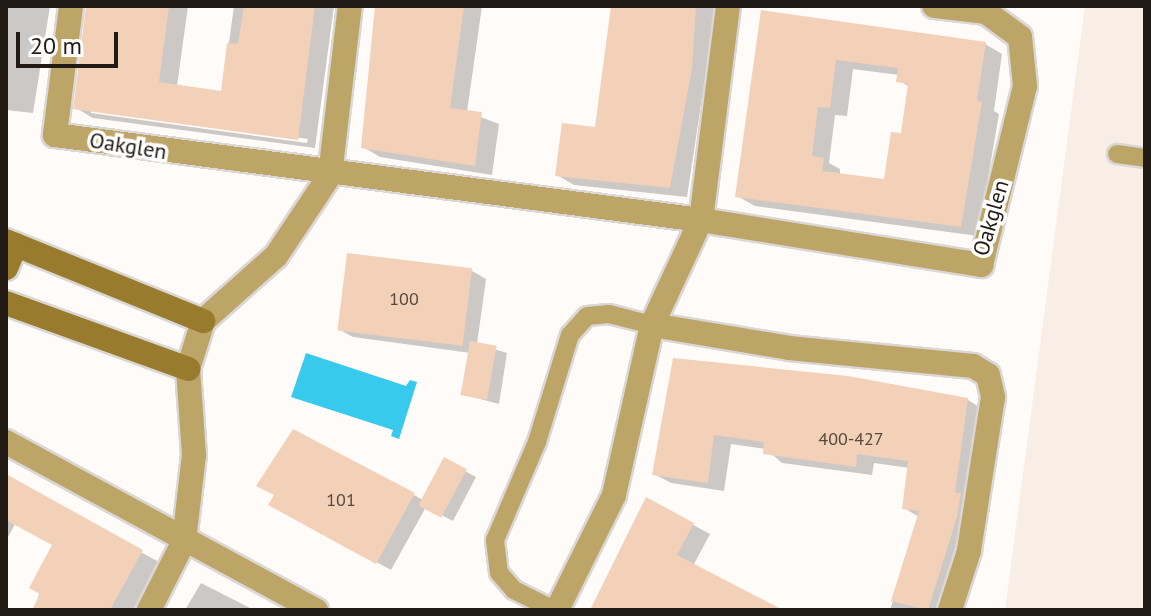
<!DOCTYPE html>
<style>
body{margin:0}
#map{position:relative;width:1151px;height:616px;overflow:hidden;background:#fffbf8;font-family:"PT Sans",sans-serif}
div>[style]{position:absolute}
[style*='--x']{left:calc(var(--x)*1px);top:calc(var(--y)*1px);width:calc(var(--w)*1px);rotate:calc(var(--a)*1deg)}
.built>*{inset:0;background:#f9eee6}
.water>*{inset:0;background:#37caec}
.shadow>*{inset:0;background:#0003}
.building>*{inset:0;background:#f3d1b8;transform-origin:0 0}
.roads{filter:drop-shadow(2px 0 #dbd7d4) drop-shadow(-2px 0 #dbd7d4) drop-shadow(0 2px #dbd7d4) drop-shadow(0 -2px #dbd7d4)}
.lane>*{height:18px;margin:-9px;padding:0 9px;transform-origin:9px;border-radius:9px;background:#bda568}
.street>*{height:24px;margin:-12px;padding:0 12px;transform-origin:12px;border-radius:12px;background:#bda568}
.secondary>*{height:24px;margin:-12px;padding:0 12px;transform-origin:12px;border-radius:12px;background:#987b2d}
span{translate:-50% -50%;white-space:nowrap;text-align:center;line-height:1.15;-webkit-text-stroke:7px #fff;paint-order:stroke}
.number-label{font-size:18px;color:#56483e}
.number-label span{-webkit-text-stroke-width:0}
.street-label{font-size:22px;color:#211a15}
.frame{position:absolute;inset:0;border:8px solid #211a15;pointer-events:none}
.scale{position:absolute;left:16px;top:32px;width:102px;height:36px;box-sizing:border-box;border:4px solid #211a15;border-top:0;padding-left:10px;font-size:24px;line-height:28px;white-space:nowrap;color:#211a15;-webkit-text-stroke:6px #fff;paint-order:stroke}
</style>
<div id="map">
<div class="built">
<i style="clip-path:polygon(1085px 6px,1145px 6px,1145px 610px,1005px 610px)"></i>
</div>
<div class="water">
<i style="clip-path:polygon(306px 353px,406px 386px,410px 380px,417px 382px,399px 439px,391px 436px,393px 430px,291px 397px)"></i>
</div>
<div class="shadow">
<i style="clip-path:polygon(6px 6px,50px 6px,33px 113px,6px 110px)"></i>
<i style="clip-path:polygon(evenodd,89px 6px,188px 6px,177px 86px,222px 93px,234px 6px,334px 6px,315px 148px,93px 118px,76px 108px,89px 6px,91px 109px,308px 139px,307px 143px,91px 113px,91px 109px)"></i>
<i style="clip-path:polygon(377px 6px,482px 6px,467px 112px,499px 124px,492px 175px,380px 157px,363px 147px)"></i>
<i style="clip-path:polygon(613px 6px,716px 6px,687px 197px,574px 185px,557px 175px,597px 129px)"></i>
<i style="clip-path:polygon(evenodd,763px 13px,985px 44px,1002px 54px,994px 111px,999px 114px,978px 236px,755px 206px,737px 196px,763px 13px,853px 69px,899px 75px,899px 81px,910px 87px,903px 135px,886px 182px,840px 175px,840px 169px,829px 163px,835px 115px,847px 116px,853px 69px)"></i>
<i style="clip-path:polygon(472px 271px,486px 279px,477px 344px,507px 353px,499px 404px,465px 395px,471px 353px,353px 337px,338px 329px)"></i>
<i style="clip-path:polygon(675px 360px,968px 400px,984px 410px,948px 610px,890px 610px,919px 517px,904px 508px,909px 468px,874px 463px,872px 475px,782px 463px,766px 449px,731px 444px,724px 491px,671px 483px,654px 474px)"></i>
<i style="clip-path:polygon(444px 460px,476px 477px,453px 521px,426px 507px,391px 570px,285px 512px,414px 495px,423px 500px)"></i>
<i style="clip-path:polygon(6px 479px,159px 562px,133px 610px,34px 610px,55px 545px,15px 524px,6px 541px)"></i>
<i style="clip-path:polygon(647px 500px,710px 534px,693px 566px,778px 610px,606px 610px)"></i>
<i style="clip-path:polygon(201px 583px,254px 610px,185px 610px)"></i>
</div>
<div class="building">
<i style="clip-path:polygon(86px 6px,169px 6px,159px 82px,221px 91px,227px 43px,238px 44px,244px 6px,315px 6px,298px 140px,73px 109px)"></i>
<i style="clip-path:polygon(375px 6px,464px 6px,450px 108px,482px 112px,475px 166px,361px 148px)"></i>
<i style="clip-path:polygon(611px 6px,696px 6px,692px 68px,670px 188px,555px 176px,562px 123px,595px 127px)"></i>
<i style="clip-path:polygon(evenodd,761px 10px,986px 42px,977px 101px,982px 102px,961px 227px,735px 197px,761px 10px,836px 60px,898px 68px,896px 82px,908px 84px,901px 133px,891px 132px,884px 179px,822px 171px,824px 158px,812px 156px,818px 107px,830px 108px,836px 60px)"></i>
<i style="left:347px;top:253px;width:126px;height:78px;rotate:7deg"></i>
<i style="left:470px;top:341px;width:27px;height:55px;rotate:10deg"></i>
<i style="clip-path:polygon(673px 358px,848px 376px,968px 398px,955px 493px,961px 493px,957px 517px,928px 610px,891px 601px,919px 511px,902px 509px,908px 461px,857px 454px,856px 467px,763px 454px,764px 442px,714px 435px,708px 483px,652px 475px)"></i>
<i style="clip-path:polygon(293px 429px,415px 493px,376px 564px,268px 505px,274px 495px,256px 486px)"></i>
<i style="left:444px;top:457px;width:26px;height:55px;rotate:28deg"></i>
<i style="clip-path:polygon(6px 474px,143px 550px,110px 610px,32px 610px,40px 594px,29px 588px,52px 545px,6px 520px)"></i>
<i style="clip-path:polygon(646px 497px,694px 523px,677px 555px,783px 610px,590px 610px)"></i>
</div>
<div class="roads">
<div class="lane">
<i style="--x:1117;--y:154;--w:28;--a:8"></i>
<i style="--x:554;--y:610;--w:45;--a:-153.4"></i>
<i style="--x:514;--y:590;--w:23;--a:-131"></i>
<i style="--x:499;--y:573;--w:33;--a:-97"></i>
<i style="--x:495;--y:540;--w:107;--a:-66.8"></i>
<i style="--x:537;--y:442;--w:112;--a:-72.9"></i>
<i style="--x:570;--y:335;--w:25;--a:-48"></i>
<i style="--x:587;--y:316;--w:22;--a:-5"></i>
<i style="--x:609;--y:314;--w:44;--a:14.3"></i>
</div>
<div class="street">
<i style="--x:71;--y:6;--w:130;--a:97.1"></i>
<i style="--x:55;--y:135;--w:652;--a:7.5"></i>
<i style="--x:701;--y:220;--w:284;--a:9.1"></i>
<i style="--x:981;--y:265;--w:184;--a:-76.2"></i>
<i style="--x:1025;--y:86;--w:49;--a:-95.8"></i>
<i style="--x:1020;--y:37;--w:42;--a:-143.7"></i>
<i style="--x:986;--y:12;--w:52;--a:-173.4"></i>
<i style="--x:652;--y:325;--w:139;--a:9.5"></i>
<i style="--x:789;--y:348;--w:185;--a:5.6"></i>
<i style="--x:973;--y:366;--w:17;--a:31"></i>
<i style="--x:988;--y:375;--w:23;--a:77"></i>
<i style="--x:993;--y:397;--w:156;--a:98.9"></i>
<i style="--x:969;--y:551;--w:62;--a:107.9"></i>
<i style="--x:6;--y:442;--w:353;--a:28.5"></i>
<i style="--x:149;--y:610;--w:77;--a:-63.1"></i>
<i style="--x:184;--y:541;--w:87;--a:-83.4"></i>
<i style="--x:194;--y:455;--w:86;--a:-94"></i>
<i style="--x:188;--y:369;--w:50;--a:-72.6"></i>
<i style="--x:203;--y:321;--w:98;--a:-41.7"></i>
<i style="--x:276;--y:256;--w:97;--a:-56.3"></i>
<i style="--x:330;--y:175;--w:170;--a:-83.3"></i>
<i style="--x:557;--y:610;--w:128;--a:-63.6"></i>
<i style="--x:614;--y:495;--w:174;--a:-77.4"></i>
<i style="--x:652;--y:325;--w:116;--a:-65"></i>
<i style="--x:701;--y:220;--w:216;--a:-82.8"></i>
</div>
<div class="secondary">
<i style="--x:6;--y:241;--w:213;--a:22.1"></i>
<i style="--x:6;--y:268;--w:25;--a:-67"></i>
<i style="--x:6;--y:303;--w:194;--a:19.9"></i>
</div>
</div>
<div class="number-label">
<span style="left:404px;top:299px">100</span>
<span style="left:851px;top:439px">400-427</span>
<span style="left:341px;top:500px">101</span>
</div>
<div class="street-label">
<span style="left:128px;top:146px;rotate:9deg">Oakglen</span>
<span style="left:991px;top:218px;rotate:-74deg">Oakglen</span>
</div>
<div class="frame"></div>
<div class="scale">20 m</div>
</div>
